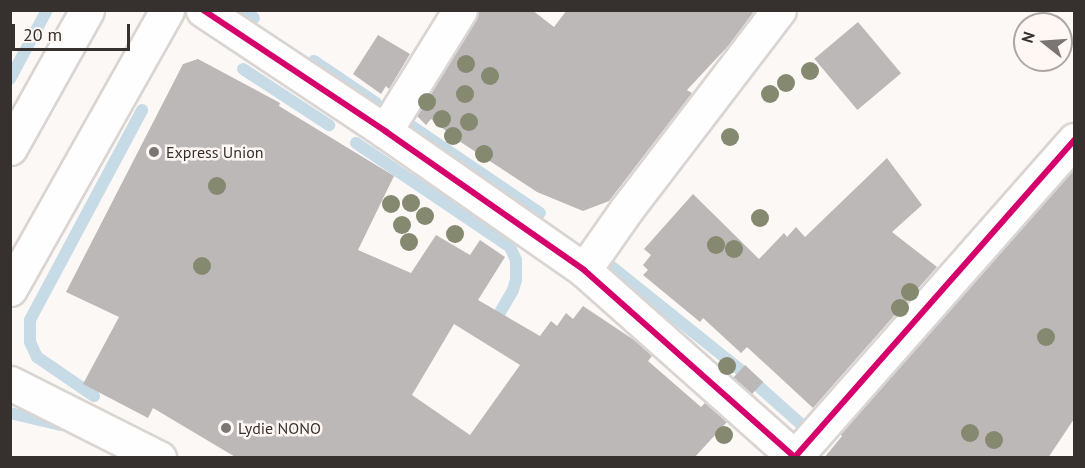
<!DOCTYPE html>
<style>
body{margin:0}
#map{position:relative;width:1085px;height:468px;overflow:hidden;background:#fcf8f6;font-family:"PT Sans",sans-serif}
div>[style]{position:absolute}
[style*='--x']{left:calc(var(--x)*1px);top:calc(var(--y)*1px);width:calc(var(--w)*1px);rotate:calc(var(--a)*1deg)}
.stream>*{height:12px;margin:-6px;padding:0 6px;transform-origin:6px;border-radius:6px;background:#c6dbe6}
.building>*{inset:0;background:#bdb8b8;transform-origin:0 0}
.roads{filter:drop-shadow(2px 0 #dad5d2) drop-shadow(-2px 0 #dad5d2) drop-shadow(0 2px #dad5d2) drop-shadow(0 -2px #dad5d2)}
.minor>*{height:33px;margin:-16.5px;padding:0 16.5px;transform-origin:16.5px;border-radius:16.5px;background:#fffefe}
.major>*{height:33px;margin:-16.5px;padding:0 16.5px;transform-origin:16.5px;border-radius:16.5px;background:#fffefe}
.cycleway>*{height:6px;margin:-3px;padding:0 3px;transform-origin:3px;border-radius:3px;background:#d6006c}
.trees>*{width:18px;height:18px;margin:-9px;border-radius:50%;background:#84896f}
.dots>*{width:16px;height:16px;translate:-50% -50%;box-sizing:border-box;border:3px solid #fef7f4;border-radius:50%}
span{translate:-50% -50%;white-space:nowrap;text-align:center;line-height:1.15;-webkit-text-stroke:5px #fef7f4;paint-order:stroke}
.poi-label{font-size:16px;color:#36302e}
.left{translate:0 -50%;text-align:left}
.frame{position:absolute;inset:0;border:12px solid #36302e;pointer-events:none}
.north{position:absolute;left:1013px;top:12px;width:60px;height:60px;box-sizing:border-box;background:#fef7f4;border:2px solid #aea7a5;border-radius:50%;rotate:287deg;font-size:16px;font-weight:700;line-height:24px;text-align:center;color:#36302e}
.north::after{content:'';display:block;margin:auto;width:21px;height:27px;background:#7b7674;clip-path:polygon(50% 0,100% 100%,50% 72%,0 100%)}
.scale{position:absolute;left:12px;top:24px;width:118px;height:27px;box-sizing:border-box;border:3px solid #36302e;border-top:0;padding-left:8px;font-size:18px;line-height:21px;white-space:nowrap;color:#36302e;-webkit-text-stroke:4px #fef7f4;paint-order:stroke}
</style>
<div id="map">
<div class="stream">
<i style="--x:245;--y:10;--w:12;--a:42"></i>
<i style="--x:314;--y:61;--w:75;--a:34.1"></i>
<i style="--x:243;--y:69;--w:103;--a:33.1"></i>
<i style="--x:10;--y:79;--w:78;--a:-61.8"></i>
<i style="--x:404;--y:121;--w:164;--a:34.1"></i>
<i style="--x:356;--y:143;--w:186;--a:34"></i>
<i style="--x:510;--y:247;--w:14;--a:65"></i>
<i style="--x:516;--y:260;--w:20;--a:90"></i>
<i style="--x:516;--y:280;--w:10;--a:107"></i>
<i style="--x:513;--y:290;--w:28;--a:120"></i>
<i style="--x:597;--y:255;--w:181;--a:38.7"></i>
<i style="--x:738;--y:368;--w:98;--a:41.7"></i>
<i style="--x:94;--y:396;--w:69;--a:-145.6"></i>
<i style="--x:37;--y:357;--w:17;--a:-115"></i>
<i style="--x:30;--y:342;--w:22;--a:-90"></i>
<i style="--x:30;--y:320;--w:238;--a:-61.9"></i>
<i style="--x:10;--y:413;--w:52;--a:13.2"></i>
</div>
<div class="building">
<i style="clip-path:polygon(479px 10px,532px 10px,554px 27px,567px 10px,755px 10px,729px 45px,687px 90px,692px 93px,609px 201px,583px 211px,537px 192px,456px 139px,431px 119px,426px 125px,417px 116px,476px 20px)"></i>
<i style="left:858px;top:22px;width:67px;height:57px;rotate:50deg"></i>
<i style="clip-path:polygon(378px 35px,410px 54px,389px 89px,386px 86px,381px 94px,353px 74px)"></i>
<i style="clip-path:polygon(evenodd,198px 59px,280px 103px,279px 106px,394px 176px,358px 250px,411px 273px,436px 235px,470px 255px,480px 240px,505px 257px,478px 300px,540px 336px,551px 321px,557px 326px,566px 313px,573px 319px,583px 306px,637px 342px,652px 356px,648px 361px,701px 407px,705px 403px,727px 422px,694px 458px,237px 458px,153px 408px,148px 418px,83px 384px,119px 317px,66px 292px,183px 64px,198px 59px,454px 324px,520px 365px,470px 435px,412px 395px,454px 324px)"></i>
<i style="clip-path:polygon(887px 158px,922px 205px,892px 232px,937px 267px,813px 408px,747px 347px,741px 353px,703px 318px,700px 322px,643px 275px,648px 270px,643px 265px,651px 255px,644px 249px,693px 194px,759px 259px,784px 233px,787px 237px,796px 227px,805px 237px)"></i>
<i style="clip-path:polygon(1074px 168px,1074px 419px,1048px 458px,824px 458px,842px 436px,840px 434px)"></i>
<i style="left:745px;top:365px;width:25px;height:17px;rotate:43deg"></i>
</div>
<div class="roads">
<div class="minor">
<i style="--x:203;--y:10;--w:219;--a:33.6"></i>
<i style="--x:385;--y:131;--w:243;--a:34.9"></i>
<i style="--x:584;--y:270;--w:283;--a:41.6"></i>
<i style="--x:385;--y:131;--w:142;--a:-58.2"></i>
<i style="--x:584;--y:270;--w:73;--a:-55"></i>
<i style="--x:626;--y:210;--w:252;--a:-52.6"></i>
<i style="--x:10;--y:383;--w:167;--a:26.7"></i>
<i style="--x:794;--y:458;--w:424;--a:-48.6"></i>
</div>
<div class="major">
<i style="--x:10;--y:148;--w:158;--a:-60.8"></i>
<i style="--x:10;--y:289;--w:320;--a:-60.6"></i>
</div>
</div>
<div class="cycleway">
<i style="--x:203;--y:10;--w:219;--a:33.6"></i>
<i style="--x:385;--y:131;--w:243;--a:34.9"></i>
<i style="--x:584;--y:270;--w:283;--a:41.6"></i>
<i style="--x:794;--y:458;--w:424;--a:-48.6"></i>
</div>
<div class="trees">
<i style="left:466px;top:64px"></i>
<i style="left:810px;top:71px"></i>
<i style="left:490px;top:76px"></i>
<i style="left:786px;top:83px"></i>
<i style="left:465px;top:94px"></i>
<i style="left:770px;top:94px"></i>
<i style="left:427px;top:102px"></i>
<i style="left:442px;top:119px"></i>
<i style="left:469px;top:122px"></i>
<i style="left:453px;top:136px"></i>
<i style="left:730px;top:137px"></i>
<i style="left:484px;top:154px"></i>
<i style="left:217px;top:186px"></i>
<i style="left:411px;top:203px"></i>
<i style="left:391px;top:204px"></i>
<i style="left:425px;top:216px"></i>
<i style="left:760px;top:218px"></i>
<i style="left:402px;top:225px"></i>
<i style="left:455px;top:234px"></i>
<i style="left:409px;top:242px"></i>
<i style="left:716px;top:245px"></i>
<i style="left:734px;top:249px"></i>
<i style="left:202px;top:266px"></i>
<i style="left:910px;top:292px"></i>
<i style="left:900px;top:308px"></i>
<i style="left:1046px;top:337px"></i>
<i style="left:727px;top:366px"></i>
<i style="left:970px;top:433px"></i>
<i style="left:724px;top:435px"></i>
<i style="left:994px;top:440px"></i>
</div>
<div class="dots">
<i style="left:154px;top:152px;background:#7b7674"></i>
<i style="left:226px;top:428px;background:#7b7674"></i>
</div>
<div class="poi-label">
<span class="left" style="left:166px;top:152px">Express Union</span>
<span class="left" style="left:238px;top:428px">Lydie NONO</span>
</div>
<div class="frame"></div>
<div class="north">N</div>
<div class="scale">20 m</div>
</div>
